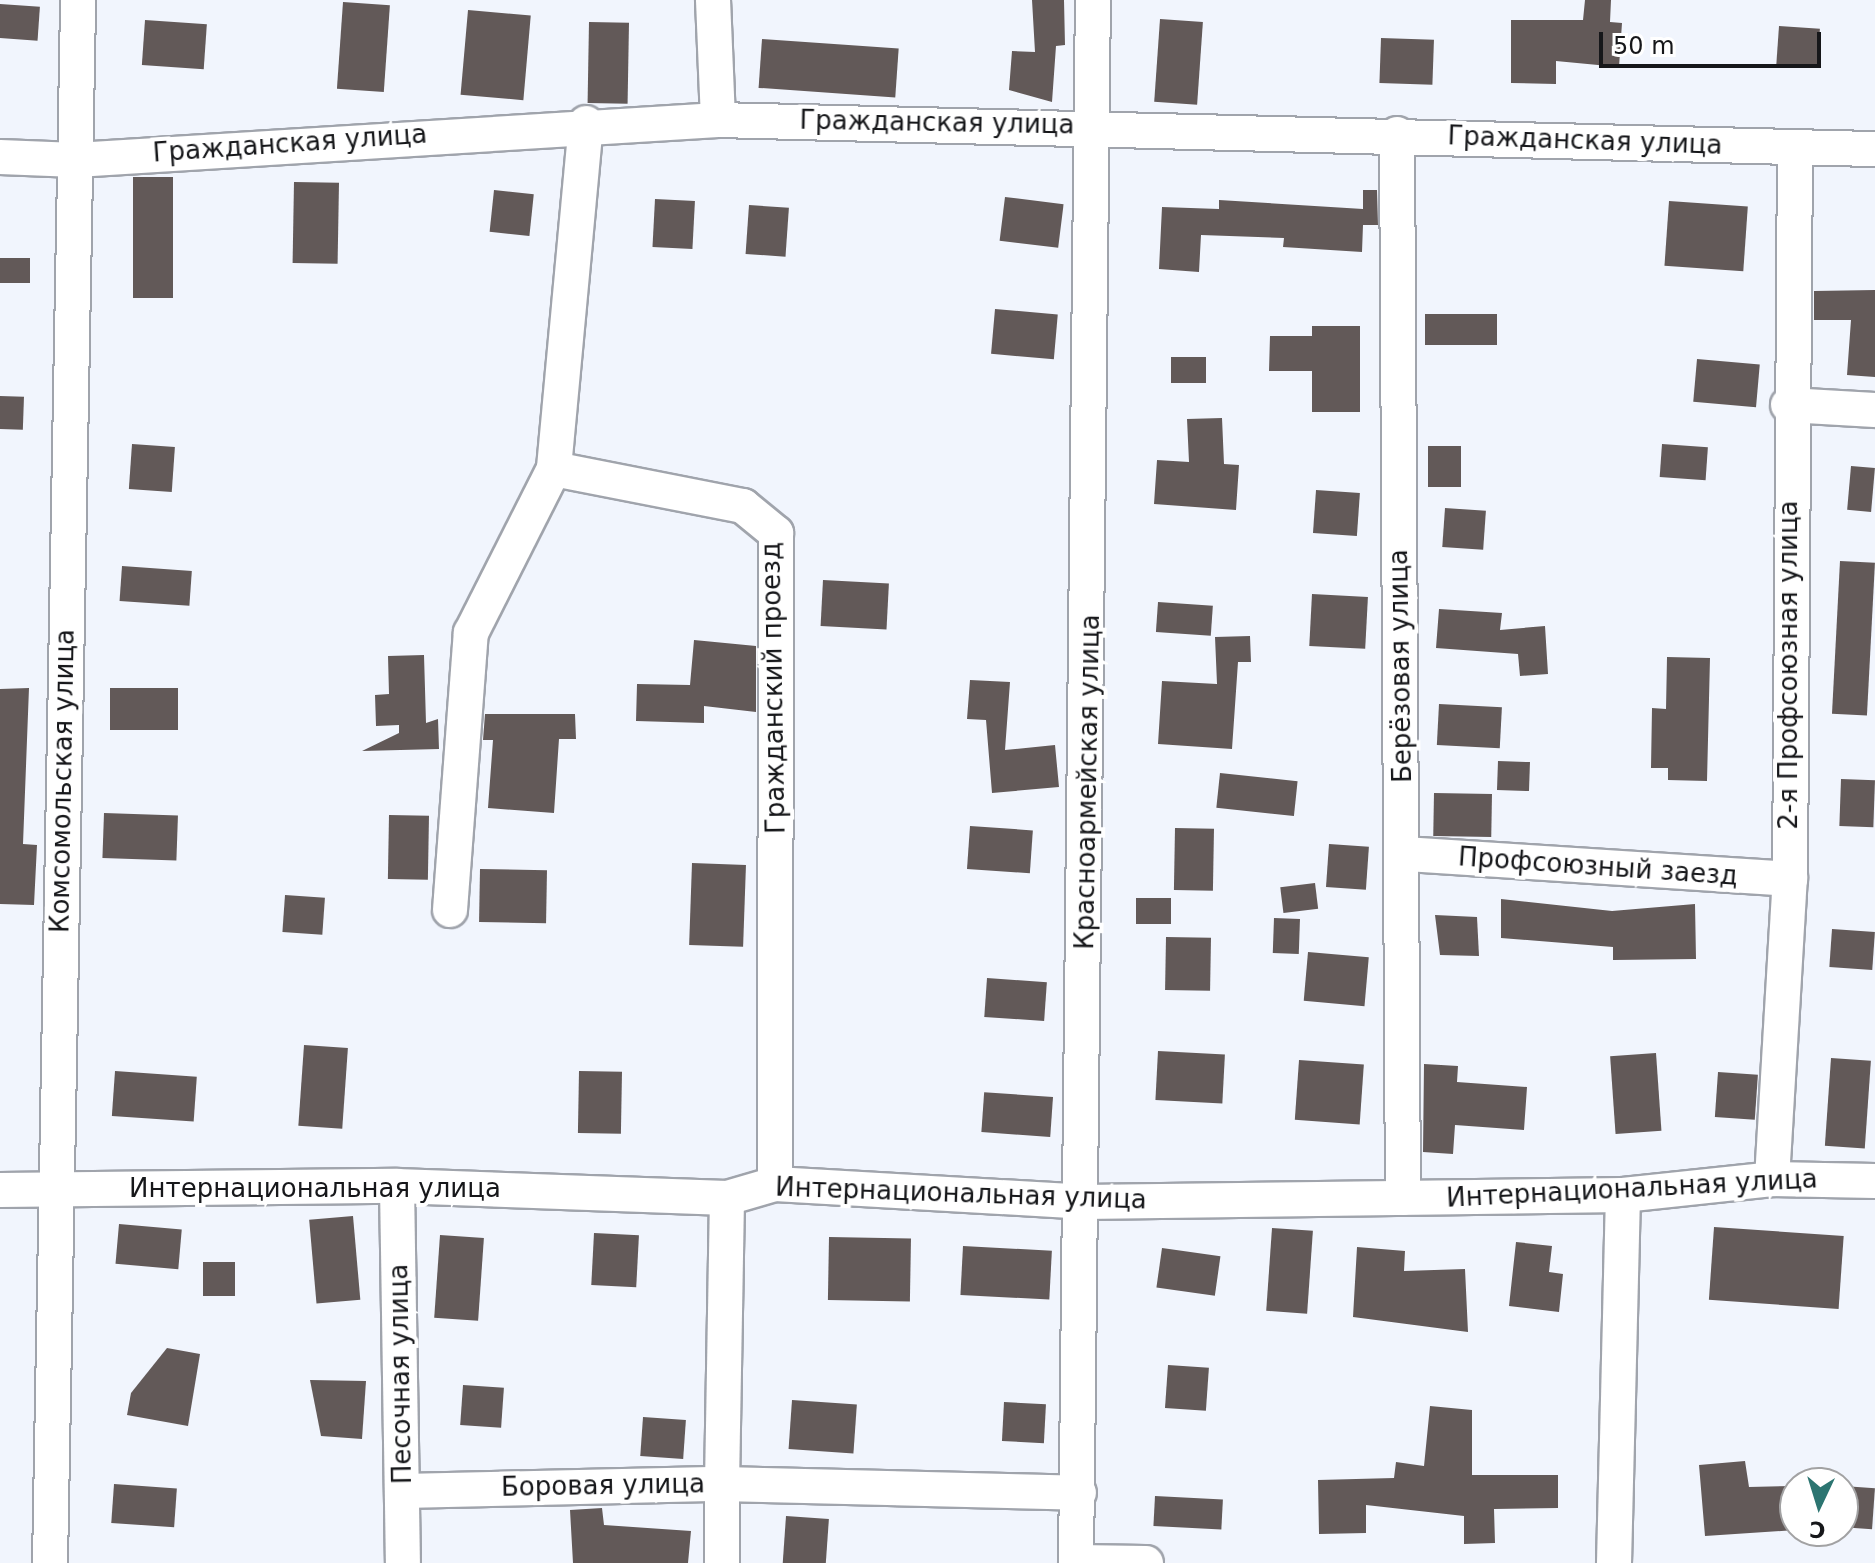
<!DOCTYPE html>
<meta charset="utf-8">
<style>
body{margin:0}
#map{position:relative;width:1875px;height:1563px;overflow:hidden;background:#f1f5fd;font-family:"DejaVu Sans",sans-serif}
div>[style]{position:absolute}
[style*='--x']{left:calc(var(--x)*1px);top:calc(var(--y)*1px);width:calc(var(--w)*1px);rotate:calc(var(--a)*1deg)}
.building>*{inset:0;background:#625958;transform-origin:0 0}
.roads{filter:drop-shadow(2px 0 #a0a4ac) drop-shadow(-2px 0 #a0a4ac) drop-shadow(0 2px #a0a4ac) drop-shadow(0 -2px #a0a4ac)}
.minor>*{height:34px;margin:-17px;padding:0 17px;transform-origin:17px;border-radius:17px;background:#fff}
span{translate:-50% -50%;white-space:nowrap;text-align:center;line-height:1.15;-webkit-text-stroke:8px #fff;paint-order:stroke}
.street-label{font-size:26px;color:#16171a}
.north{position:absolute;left:1779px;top:1467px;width:80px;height:80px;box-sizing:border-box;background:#fff;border:2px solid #a2a2a3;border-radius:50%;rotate:184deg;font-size:22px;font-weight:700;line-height:32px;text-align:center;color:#16171a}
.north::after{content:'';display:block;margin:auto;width:28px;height:36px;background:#2c7571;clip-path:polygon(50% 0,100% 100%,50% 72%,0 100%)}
.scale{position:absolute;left:1599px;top:32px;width:222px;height:36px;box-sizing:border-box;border:4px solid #16171a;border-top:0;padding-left:10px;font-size:24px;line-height:28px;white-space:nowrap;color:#16171a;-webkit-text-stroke:6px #fff;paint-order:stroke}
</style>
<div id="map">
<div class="building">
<i style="clip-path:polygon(1032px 0,1064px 0,1065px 45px,1056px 46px,1052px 102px,1009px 90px,1012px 51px,1035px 52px)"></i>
<i style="clip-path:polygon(1585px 0,1611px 0,1610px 22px,1622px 23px,1619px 67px,1556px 61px,1556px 84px,1511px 83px,1511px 20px,1583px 20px)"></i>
<i style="left:343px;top:2px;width:47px;height:87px;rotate:4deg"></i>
<i style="left:0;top:4px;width:40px;height:34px;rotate:4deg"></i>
<i style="left:468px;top:10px;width:63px;height:85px;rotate:5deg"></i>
<i style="left:1160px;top:19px;width:43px;height:83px;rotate:4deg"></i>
<i style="left:145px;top:20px;width:62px;height:45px;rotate:4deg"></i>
<i style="left:589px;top:22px;width:40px;height:81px;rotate:1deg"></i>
<i style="left:1779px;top:26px;width:41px;height:39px;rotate:4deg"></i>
<i style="left:1381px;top:38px;width:53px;height:45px;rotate:2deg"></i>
<i style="left:762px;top:39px;width:137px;height:49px;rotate:4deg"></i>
<i style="left:133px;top:177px;width:40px;height:121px"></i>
<i style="left:294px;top:182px;width:45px;height:81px;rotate:1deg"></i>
<i style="left:494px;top:190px;width:40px;height:42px;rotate:6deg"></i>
<i style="clip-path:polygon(1363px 190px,1377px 190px,1378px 225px,1363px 225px,1362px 252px,1283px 247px,1284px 238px,1201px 235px,1199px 272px,1159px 269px,1162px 207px,1219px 209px,1219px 200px,1363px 209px)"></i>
<i style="left:1005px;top:197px;width:59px;height:44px;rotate:7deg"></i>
<i style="left:655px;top:199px;width:40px;height:48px;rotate:3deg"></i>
<i style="left:1669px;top:201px;width:79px;height:65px;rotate:4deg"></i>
<i style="left:749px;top:205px;width:40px;height:49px;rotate:4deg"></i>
<i style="left:0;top:258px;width:30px;height:25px"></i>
<i style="clip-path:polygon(1875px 290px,1875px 377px,1847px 375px,1851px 320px,1814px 320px,1814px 291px)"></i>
<i style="left:995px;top:309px;width:63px;height:45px;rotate:5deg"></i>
<i style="left:1497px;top:314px;width:31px;height:72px;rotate:90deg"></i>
<i style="clip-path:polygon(1312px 326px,1360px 326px,1360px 412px,1312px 412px,1312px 371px,1269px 371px,1270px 336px,1312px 336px)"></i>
<i style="left:1206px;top:357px;width:26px;height:35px;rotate:90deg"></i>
<i style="left:1697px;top:359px;width:63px;height:43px;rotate:5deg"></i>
<i style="left:0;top:396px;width:24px;height:33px;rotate:2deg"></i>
<i style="clip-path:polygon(1222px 418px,1224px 464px,1239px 465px,1236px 510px,1154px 504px,1157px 460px,1189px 462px,1187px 419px)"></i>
<i style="left:132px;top:444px;width:43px;height:45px;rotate:4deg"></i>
<i style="left:1662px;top:444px;width:46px;height:33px;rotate:4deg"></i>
<i style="left:1428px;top:446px;width:33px;height:41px"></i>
<i style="left:1851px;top:466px;width:24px;height:44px;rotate:5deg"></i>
<i style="left:1316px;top:490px;width:44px;height:43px;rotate:4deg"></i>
<i style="left:1445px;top:508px;width:41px;height:39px;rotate:4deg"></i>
<i style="left:1840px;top:561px;width:35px;height:153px;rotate:3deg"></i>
<i style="left:122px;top:566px;width:70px;height:35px;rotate:4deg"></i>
<i style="left:823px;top:580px;width:66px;height:46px;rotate:3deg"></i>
<i style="left:1312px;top:594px;width:56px;height:52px;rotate:3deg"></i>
<i style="left:1158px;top:602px;width:55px;height:30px;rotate:4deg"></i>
<i style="clip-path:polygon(1439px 609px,1502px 613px,1500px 630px,1545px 626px,1548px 674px,1520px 676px,1518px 654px,1436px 648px)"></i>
<i style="clip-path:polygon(1250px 636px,1251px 662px,1238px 662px,1232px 749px,1158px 744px,1162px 681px,1217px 684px,1215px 637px)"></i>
<i style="clip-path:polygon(694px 640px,756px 646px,756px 712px,704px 706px,704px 723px,636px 721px,637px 684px,690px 685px)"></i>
<i style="clip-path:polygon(424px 655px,426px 723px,438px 719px,439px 749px,362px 751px,399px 733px,399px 725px,376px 726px,375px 695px,389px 694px,388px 656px)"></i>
<i style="clip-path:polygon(1667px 657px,1710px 658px,1707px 781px,1668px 780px,1668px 768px,1651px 768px,1652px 708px,1666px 709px)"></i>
<i style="clip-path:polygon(970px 680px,1010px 682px,1005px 750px,1055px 745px,1059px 787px,992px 793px,986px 720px,967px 719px)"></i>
<i style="clip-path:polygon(29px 688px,23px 844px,37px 845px,34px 905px,0 904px,0 689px)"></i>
<i style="left:110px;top:688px;width:68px;height:42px"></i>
<i style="left:1439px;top:704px;width:63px;height:41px;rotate:3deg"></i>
<i style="clip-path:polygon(485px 714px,575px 714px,576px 739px,559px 739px,554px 813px,488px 808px,493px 740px,483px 740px)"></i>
<i style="left:1498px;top:761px;width:32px;height:29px;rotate:2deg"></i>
<i style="left:1220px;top:773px;width:78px;height:35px;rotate:6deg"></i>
<i style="left:1841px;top:779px;width:34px;height:47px;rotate:2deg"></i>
<i style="left:1434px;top:793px;width:58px;height:43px;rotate:1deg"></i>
<i style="left:104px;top:813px;width:74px;height:45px;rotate:2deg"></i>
<i style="left:389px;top:815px;width:40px;height:64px;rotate:1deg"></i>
<i style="left:970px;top:826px;width:63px;height:43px;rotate:4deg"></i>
<i style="left:1175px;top:828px;width:39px;height:62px;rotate:1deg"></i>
<i style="left:1329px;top:844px;width:40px;height:43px;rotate:4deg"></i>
<i style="left:692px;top:863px;width:54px;height:82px;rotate:2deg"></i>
<i style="left:480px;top:869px;width:67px;height:53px;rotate:1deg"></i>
<i style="left:1315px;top:883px;width:26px;height:35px;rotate:83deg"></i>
<i style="left:285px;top:895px;width:40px;height:37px;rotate:4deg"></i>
<i style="left:1171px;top:898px;width:26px;height:35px;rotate:90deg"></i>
<i style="clip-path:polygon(1501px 899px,1612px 911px,1695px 904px,1696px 959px,1613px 960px,1613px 947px,1501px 938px)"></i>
<i style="clip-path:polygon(1435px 915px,1477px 917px,1479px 956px,1440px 955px)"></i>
<i style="left:1274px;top:918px;width:26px;height:35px;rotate:2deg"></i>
<i style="left:1832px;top:929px;width:43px;height:38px;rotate:4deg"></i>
<i style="left:1166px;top:937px;width:45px;height:53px;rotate:1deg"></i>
<i style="left:1308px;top:952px;width:61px;height:49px;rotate:5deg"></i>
<i style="left:987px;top:978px;width:60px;height:39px;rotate:4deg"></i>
<i style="left:304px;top:1045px;width:44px;height:81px;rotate:4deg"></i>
<i style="left:1158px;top:1051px;width:67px;height:49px;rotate:3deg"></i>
<i style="left:1656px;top:1053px;width:78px;height:46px;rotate:86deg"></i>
<i style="left:1831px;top:1058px;width:40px;height:88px;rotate:4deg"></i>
<i style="left:1299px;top:1060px;width:65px;height:60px;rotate:4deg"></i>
<i style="clip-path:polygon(1424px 1064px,1458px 1066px,1457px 1082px,1527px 1087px,1524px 1130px,1455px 1125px,1453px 1154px,1423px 1152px)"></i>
<i style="left:115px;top:1071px;width:82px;height:45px;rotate:4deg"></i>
<i style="left:579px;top:1071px;width:43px;height:62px;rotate:1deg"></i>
<i style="left:1718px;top:1072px;width:40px;height:45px;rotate:4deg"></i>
<i style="left:1053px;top:1097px;width:40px;height:69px;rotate:94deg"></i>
<i style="left:353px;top:1216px;width:84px;height:44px;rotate:85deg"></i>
<i style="left:119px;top:1224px;width:63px;height:40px;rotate:5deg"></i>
<i style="left:1714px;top:1227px;width:130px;height:73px;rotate:4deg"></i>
<i style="left:1272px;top:1228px;width:41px;height:83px;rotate:4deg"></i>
<i style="left:594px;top:1233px;width:45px;height:52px;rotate:3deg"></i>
<i style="left:440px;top:1235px;width:44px;height:83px;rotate:4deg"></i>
<i style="left:829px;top:1237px;width:82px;height:63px;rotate:1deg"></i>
<i style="clip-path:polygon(1516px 1242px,1552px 1246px,1549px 1272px,1563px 1274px,1559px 1312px,1509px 1306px)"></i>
<i style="left:963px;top:1246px;width:89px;height:49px;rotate:3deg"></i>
<i style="clip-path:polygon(1357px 1247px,1405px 1251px,1404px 1271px,1465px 1269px,1468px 1332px,1353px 1317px)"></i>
<i style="left:1162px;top:1248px;width:59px;height:40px;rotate:8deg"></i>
<i style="left:235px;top:1262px;width:34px;height:32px;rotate:90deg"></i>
<i style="clip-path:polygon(167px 1348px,200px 1354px,188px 1426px,127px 1415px,131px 1393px)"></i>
<i style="left:1168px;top:1365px;width:41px;height:43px;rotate:4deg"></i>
<i style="clip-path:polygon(310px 1380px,366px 1381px,362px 1439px,321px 1436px)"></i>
<i style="left:463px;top:1385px;width:41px;height:40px;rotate:4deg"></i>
<i style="left:792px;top:1400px;width:65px;height:49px;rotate:4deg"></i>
<i style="left:1004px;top:1402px;width:42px;height:39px;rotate:3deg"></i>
<i style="clip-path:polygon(1430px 1406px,1472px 1410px,1472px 1475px,1558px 1475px,1558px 1508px,1494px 1509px,1495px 1543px,1464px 1544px,1464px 1516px,1366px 1505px,1366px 1533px,1319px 1534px,1318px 1480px,1394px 1478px,1396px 1462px,1424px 1466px)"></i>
<i style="left:643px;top:1417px;width:43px;height:39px;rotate:4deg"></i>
<i style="clip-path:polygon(1745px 1461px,1749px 1487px,1795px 1486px,1795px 1530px,1705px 1536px,1699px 1465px)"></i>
<i style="left:114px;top:1484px;width:63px;height:39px;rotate:4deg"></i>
<i style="left:1843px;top:1486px;width:32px;height:41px;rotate:4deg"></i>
<i style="left:1155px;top:1496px;width:68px;height:30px;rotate:3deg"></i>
<i style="clip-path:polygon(602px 1508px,604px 1525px,691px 1531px,688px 1563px,573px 1563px,570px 1510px)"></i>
<i style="left:786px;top:1516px;width:43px;height:47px;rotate:4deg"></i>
</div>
<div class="roads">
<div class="minor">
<i style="--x:713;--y:0;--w:120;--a:87.6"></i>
<i style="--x:586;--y:123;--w:347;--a:95.3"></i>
<i style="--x:554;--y:469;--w:193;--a:11.1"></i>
<i style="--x:743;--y:506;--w:43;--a:39.3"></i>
<i style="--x:776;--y:533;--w:651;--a:90.09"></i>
<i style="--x:1397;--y:134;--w:1064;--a:89.68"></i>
<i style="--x:0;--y:157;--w:76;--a:2.3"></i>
<i style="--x:76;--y:160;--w:643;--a:-3.57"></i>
<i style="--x:718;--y:120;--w:1157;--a:1.44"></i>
<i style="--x:1788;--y:405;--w:87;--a:3.3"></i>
<i style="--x:1405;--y:854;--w:386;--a:3.7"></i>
<i style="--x:450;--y:910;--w:278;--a:-85.7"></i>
<i style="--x:471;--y:633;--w:184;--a:-63.2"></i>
<i style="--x:1772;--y:1179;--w:301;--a:-86.6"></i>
<i style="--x:1790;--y:879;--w:729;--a:-89.61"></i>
<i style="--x:397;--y:1186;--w:377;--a:89.1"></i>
<i style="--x:0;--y:1190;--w:397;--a:-0.6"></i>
<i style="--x:397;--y:1186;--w:330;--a:2.1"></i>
<i style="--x:727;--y:1198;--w:50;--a:-16.3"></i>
<i style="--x:775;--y:1184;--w:309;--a:3.3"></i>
<i style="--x:1083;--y:1202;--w:540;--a:-0.74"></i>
<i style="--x:1623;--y:1195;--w:150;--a:-6.1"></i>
<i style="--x:1772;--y:1179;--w:103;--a:1.1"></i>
<i style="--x:727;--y:1198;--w:286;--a:91"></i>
<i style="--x:722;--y:1484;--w:357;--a:1.4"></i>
<i style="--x:403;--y:1491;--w:319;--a:-1.3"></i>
<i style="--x:722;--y:1484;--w:79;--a:90"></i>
<i style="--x:1076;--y:1562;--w:70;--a:0.8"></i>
<i style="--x:50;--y:1563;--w:1563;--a:-88.97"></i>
<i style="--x:1076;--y:1563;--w:1563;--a:-89.38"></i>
<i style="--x:1614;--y:1563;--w:368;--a:-88.6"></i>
</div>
</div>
<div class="street-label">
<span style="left:937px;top:123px;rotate:1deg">Гражданская улица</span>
<span style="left:1585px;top:141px;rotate:2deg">Гражданская улица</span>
<span style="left:290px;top:144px;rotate:-4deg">Гражданская улица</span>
<span style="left:1789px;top:665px;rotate:-90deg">2-я Профсоюзная улица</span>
<span style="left:1401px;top:666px;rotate:-91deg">Берёзовая улица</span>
<span style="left:774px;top:688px;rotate:-91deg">Гражданский проезд</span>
<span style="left:63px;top:781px;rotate:-89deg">Комсомольская улица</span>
<span style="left:1088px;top:782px;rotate:-89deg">Красноармейская улица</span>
<span style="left:1598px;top:867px;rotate:4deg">Профсоюзный заезд</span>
<span style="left:315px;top:1189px">Интернациональная улица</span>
<span style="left:1632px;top:1189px;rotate:-3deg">Интернациональная улица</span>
<span style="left:961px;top:1194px;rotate:2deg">Интернациональная улица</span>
<span style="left:401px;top:1374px;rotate:-91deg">Песочная улица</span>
<span style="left:603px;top:1486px;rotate:-1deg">Боровая улица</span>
</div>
<div class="north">С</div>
<div class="scale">50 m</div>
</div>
